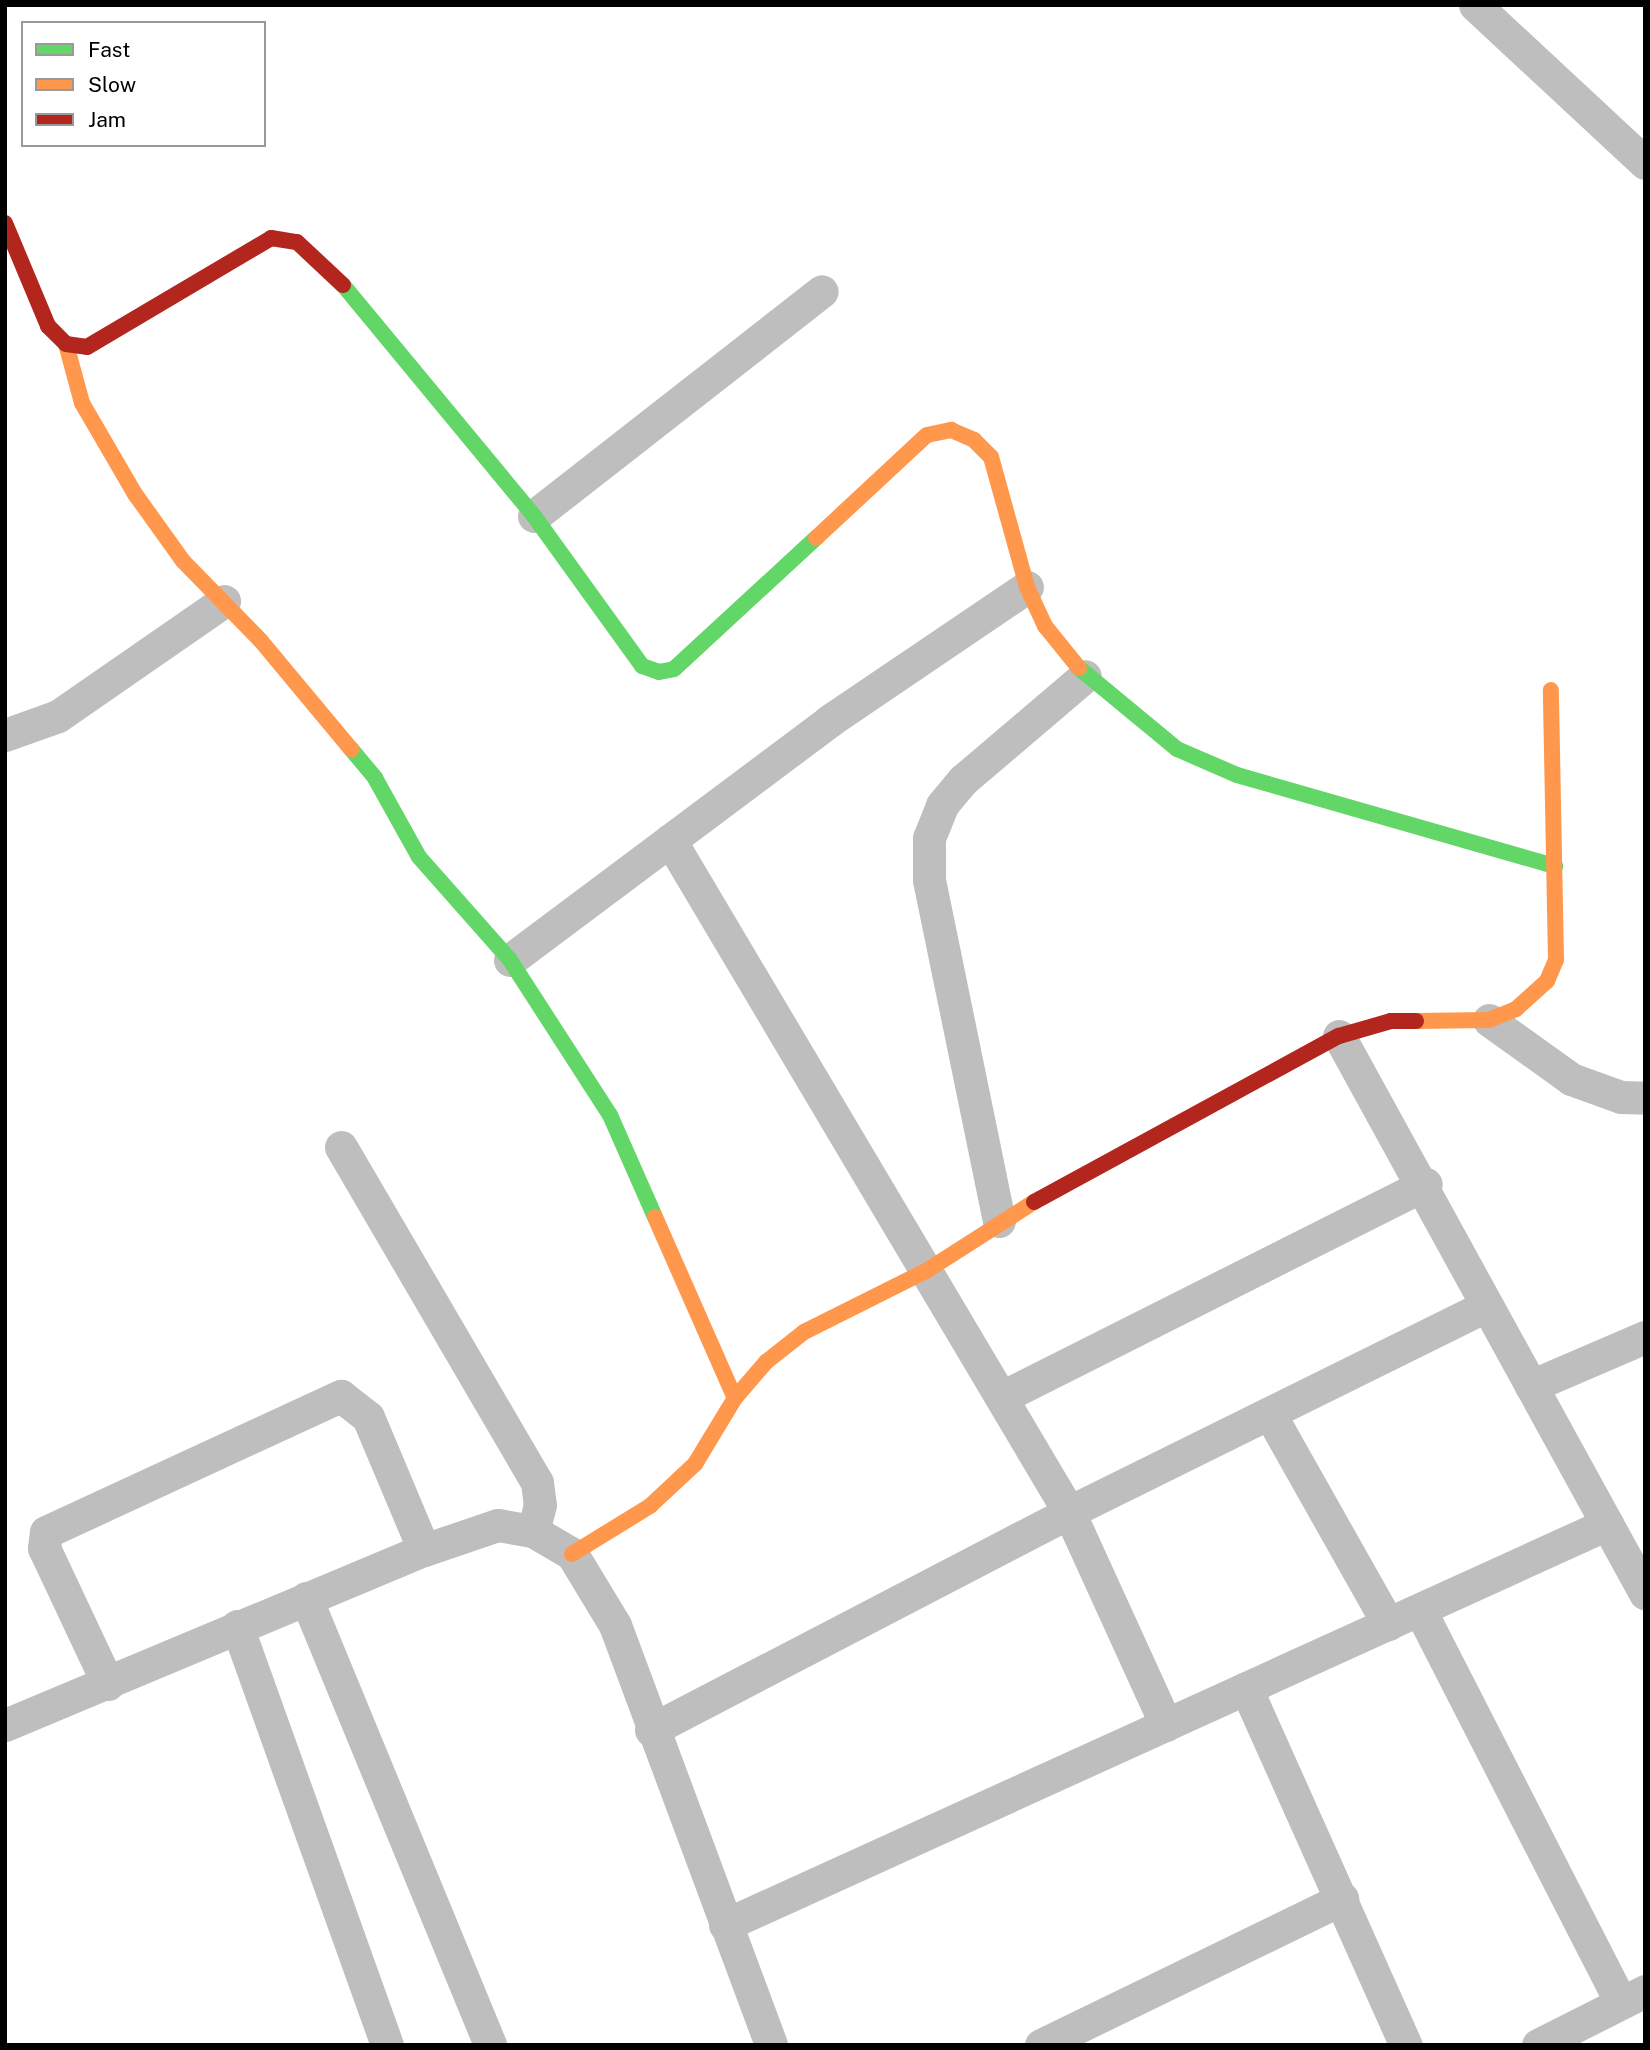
<!DOCTYPE html>
<style>
body{margin:0}
#map{position:relative;width:1650px;height:2050px;overflow:hidden;background:#fff;font-family:"Public Sans",sans-serif}
div>[style]{position:absolute}
[style*='--x']{left:calc(var(--x)*1px);top:calc(var(--y)*1px);width:calc(var(--w)*1px);rotate:calc(var(--a)*1deg)}
.street>*{height:33px;margin:-16.5px;padding:0 16.5px;transform-origin:16.5px;border-radius:16.5px;background:#bebebe}
.fast>*{height:16px;margin:-8px;padding:0 8px;transform-origin:8px;border-radius:8px;background:#63d668}
.slow>*{height:16px;margin:-8px;padding:0 8px;transform-origin:8px;border-radius:8px;background:#ff974d}
.jam>*{height:16px;margin:-8px;padding:0 8px;transform-origin:8px;border-radius:8px;background:#b3261e}
span{translate:-50% -50%;white-space:nowrap;text-align:center;line-height:1.15;-webkit-text-stroke:7px #fff;paint-order:stroke}
.frame{position:absolute;inset:0;border:7px solid #000;pointer-events:none}
.legend{position:absolute;left:21px;top:21px;width:245px;height:126px;box-sizing:border-box;background:#fff;border:2px solid #999;margin:0;padding:9px 12px;list-style:none;font-size:21px;color:#000}
.legend li{display:flex;align-items:center;gap:14px;height:35px}
.legend b{width:35px;border:2px solid #999}
</style>
<div id="map">
<div class="street">
<i style="--x:1475;--y:5;--w:232;--a:42.9"></i>
<i style="--x:534;--y:516;--w:365;--a:-38"></i>
<i style="--x:5;--y:735;--w:56;--a:-19.7"></i>
<i style="--x:58;--y:716;--w:202;--a:-34.7"></i>
<i style="--x:670;--y:840;--w:782;--a:59.3"></i>
<i style="--x:1069;--y:1512;--w:234;--a:65.5"></i>
<i style="--x:510;--y:960;--w:399;--a:-36.8"></i>
<i style="--x:829;--y:721;--w:239;--a:-34.1"></i>
<i style="--x:1489;--y:1020;--w:101;--a:35.7"></i>
<i style="--x:1571;--y:1079;--w:53;--a:19.8"></i>
<i style="--x:1621;--y:1097;--w:24;--a:2"></i>
<i style="--x:1339;--y:1036;--w:636;--a:61.22"></i>
<i style="--x:341;--y:1147;--w:388;--a:59.7"></i>
<i style="--x:537;--y:1482;--w:23;--a:83"></i>
<i style="--x:540;--y:1505;--w:27;--a:105"></i>
<i style="--x:999;--y:1221;--w:348;--a:-101.6"></i>
<i style="--x:929;--y:880;--w:42;--a:-90"></i>
<i style="--x:929;--y:838;--w:35;--a:-68"></i>
<i style="--x:942;--y:805;--w:33;--a:-50"></i>
<i style="--x:963;--y:780;--w:160;--a:-40.4"></i>
<i style="--x:1531;--y:1386;--w:124;--a:-23.3"></i>
<i style="--x:1004;--y:1396;--w:472;--a:-26.7"></i>
<i style="--x:1271;--y:1416;--w:239;--a:60.6"></i>
<i style="--x:306;--y:1598;--w:483;--a:67.6"></i>
<i style="--x:1420;--y:1610;--w:441;--a:62.9"></i>
<i style="--x:237;--y:1626;--w:445;--a:70.3"></i>
<i style="--x:108;--y:1684;--w:150;--a:-115.2"></i>
<i style="--x:44;--y:1548;--w:16;--a:-83"></i>
<i style="--x:46;--y:1532;--w:325;--a:-24.8"></i>
<i style="--x:341;--y:1396;--w:34;--a:38"></i>
<i style="--x:368;--y:1417;--w:144;--a:67.2"></i>
<i style="--x:1246;--y:1688;--w:391;--a:65.9"></i>
<i style="--x:5;--y:1725;--w:454;--a:-22.7"></i>
<i style="--x:424;--y:1550;--w:78;--a:-18.7"></i>
<i style="--x:498;--y:1525;--w:36;--a:10"></i>
<i style="--x:533;--y:1531;--w:45;--a:30.5"></i>
<i style="--x:572;--y:1554;--w:83;--a:58.8"></i>
<i style="--x:615;--y:1625;--w:448;--a:69.6"></i>
<i style="--x:651;--y:1730;--w:471;--a:-27.5"></i>
<i style="--x:1069;--y:1512;--w:466;--a:-26.3"></i>
<i style="--x:725;--y:1925;--w:969;--a:-24.45"></i>
<i style="--x:1041;--y:2045;--w:335;--a:-25.9"></i>
<i style="--x:1538;--y:2045;--w:120;--a:-26.8"></i>
</div>
<div class="fast">
<i style="--x:343;--y:285;--w:300;--a:50.4"></i>
<i style="--x:534;--y:516;--w:185;--a:54.2"></i>
<i style="--x:642;--y:666;--w:18;--a:19"></i>
<i style="--x:659;--y:672;--w:15;--a:-11"></i>
<i style="--x:674;--y:669;--w:193;--a:-42.7"></i>
<i style="--x:1079;--y:668;--w:127;--a:39.6"></i>
<i style="--x:1177;--y:749;--w:65;--a:23.4"></i>
<i style="--x:1237;--y:775;--w:331;--a:16"></i>
<i style="--x:351;--y:749;--w:38;--a:50"></i>
<i style="--x:375;--y:778;--w:90;--a:60.9"></i>
<i style="--x:419;--y:857;--w:137;--a:48.5"></i>
<i style="--x:510;--y:960;--w:184;--a:57.2"></i>
<i style="--x:610;--y:1115;--w:111;--a:66.2"></i>
</div>
<div class="slow">
<i style="--x:66;--y:344;--w:61;--a:74.8"></i>
<i style="--x:82;--y:403;--w:105;--a:59.8"></i>
<i style="--x:135;--y:494;--w:82;--a:54.4"></i>
<i style="--x:183;--y:561;--w:112;--a:45.7"></i>
<i style="--x:261;--y:641;--w:141;--a:50.2"></i>
<i style="--x:816;--y:538;--w:151;--a:-42.9"></i>
<i style="--x:927;--y:435;--w:25;--a:-12"></i>
<i style="--x:951;--y:430;--w:25;--a:23"></i>
<i style="--x:974;--y:440;--w:24;--a:45"></i>
<i style="--x:991;--y:457;--w:135;--a:74.5"></i>
<i style="--x:1027;--y:587;--w:43;--a:65.2"></i>
<i style="--x:1045;--y:626;--w:54;--a:51"></i>
<i style="--x:1416;--y:1021;--w:73;--a:-0.8"></i>
<i style="--x:1489;--y:1020;--w:29;--a:-22"></i>
<i style="--x:1516;--y:1009;--w:42;--a:-42.1"></i>
<i style="--x:1547;--y:981;--w:23;--a:-67"></i>
<i style="--x:1556;--y:960;--w:270;--a:-91.1"></i>
<i style="--x:655;--y:1217;--w:198;--a:66.2"></i>
<i style="--x:572;--y:1554;--w:92;--a:-31.6"></i>
<i style="--x:650;--y:1506;--w:62;--a:-43"></i>
<i style="--x:695;--y:1464;--w:77;--a:-58.8"></i>
<i style="--x:735;--y:1398;--w:48;--a:-49.3"></i>
<i style="--x:766;--y:1362;--w:48;--a:-38.3"></i>
<i style="--x:804;--y:1332;--w:136;--a:-26.6"></i>
<i style="--x:926;--y:1271;--w:128;--a:-32.6"></i>
</div>
<div class="jam">
<i style="--x:5;--y:223;--w:112;--a:67.3"></i>
<i style="--x:48;--y:326;--w:25;--a:45"></i>
<i style="--x:66;--y:344;--w:21;--a:8"></i>
<i style="--x:87;--y:347;--w:214;--a:-30.6"></i>
<i style="--x:271;--y:238;--w:26;--a:9"></i>
<i style="--x:297;--y:242;--w:63;--a:43.1"></i>
<i style="--x:1034;--y:1202;--w:347;--a:-28.6"></i>
<i style="--x:1339;--y:1036;--w:54;--a:-16.1"></i>
<i style="--x:1391;--y:1021;--w:25;--a:0"></i>
</div>
<div class="frame"></div>
<ul class="legend">
<li><b style="height:9px;background:#63d668"></b>Fast</li>
<li><b style="height:9px;background:#ff974d"></b>Slow</li>
<li><b style="height:9px;background:#b3261e"></b>Jam</li>
</ul>
</div>
